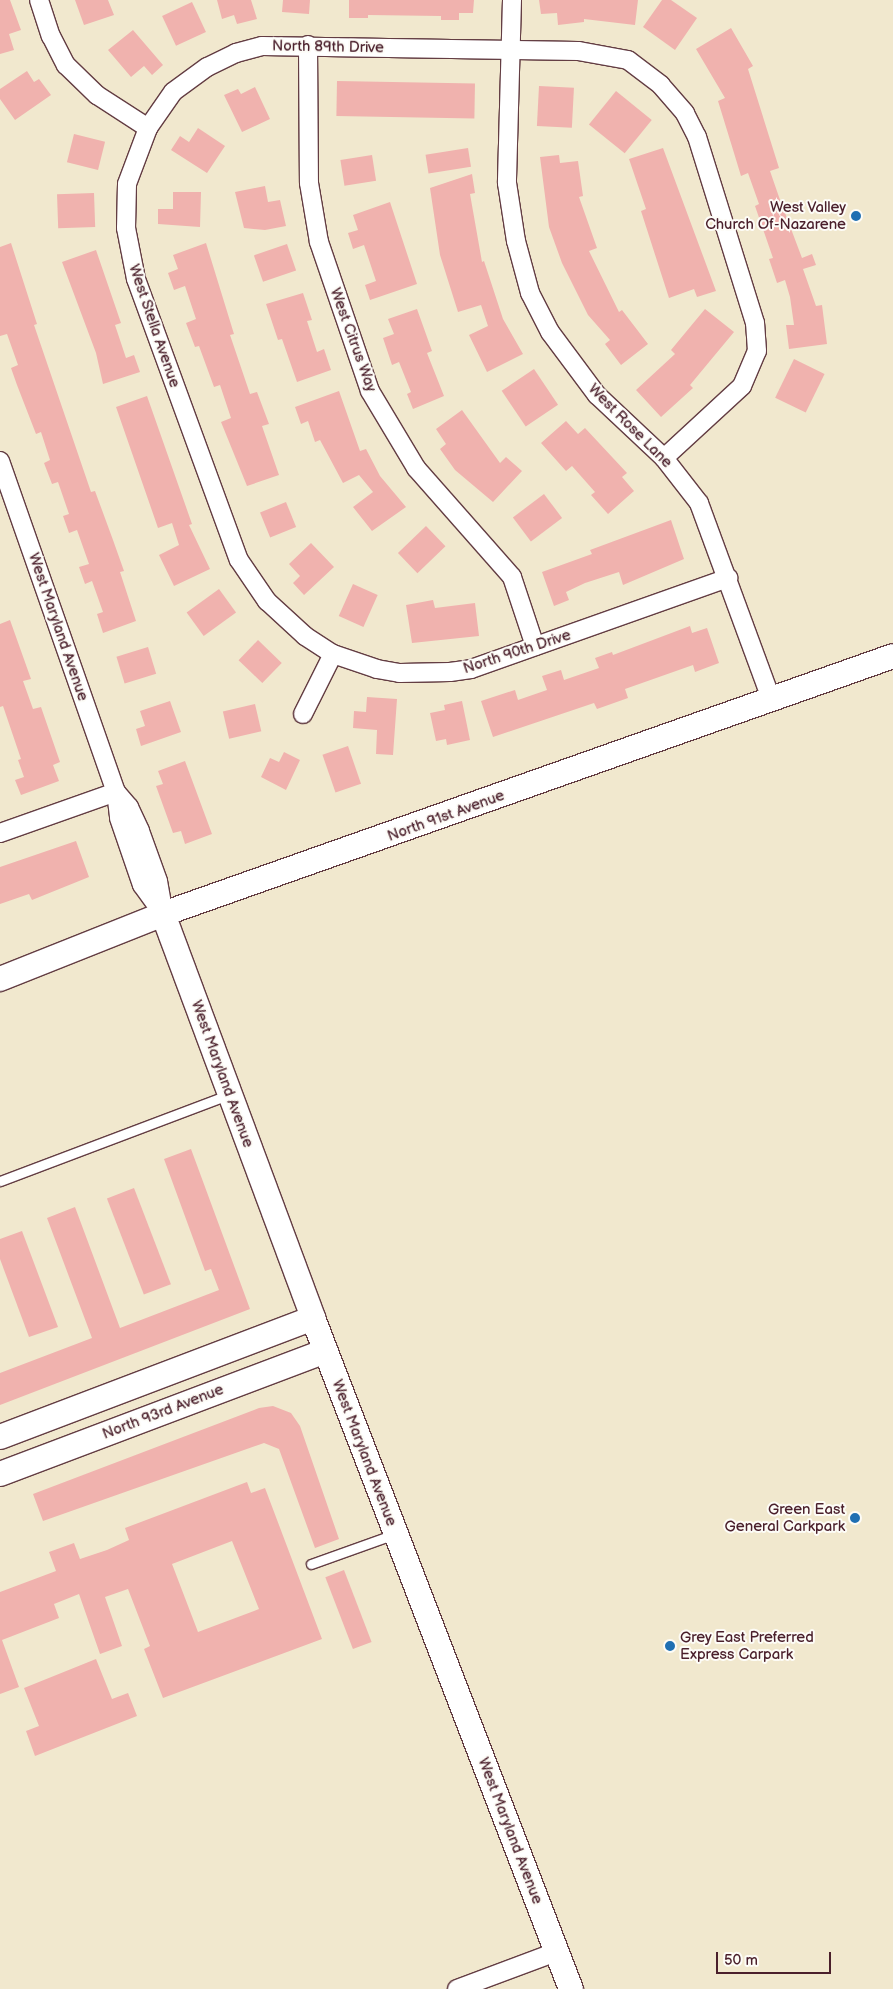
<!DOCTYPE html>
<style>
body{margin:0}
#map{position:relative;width:893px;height:1989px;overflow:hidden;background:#f1e8ce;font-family:"Balsamiq Sans",sans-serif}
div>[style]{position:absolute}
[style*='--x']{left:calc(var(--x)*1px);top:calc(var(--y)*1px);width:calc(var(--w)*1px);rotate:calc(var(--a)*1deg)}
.building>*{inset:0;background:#f0b2ae;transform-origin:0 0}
.roads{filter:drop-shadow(1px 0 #633d43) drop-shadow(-1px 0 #633d43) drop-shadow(0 1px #633d43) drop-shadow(0 -1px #633d43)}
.lane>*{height:9px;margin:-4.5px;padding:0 4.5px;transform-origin:4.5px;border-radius:4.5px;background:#fff}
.street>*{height:18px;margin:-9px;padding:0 9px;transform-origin:9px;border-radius:9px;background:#fff}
.secondary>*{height:24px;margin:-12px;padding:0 12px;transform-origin:12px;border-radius:12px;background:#fff}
.dots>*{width:14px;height:14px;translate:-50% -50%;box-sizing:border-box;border:2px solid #fdfcf7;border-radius:50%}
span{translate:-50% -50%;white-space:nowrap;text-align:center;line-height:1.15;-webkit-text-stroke:4px #fdfcf7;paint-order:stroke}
.street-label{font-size:15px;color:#4a1f2b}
.poi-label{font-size:15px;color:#4a1f2b}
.right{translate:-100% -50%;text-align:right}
.left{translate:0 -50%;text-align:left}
.scale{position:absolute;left:716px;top:1952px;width:115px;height:22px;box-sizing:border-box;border:2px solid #4a1f2b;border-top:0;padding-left:6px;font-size:15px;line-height:18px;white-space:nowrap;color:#4a1f2b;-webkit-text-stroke:4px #fdfcf7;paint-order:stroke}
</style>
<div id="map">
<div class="building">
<i style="clip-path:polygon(0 0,10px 0,21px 30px,9px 34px,14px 50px,0 54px)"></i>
<i style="clip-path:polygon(75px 0,108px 0,114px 15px,84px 25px)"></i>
<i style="clip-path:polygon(217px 0,251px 0,257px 19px,237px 24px,234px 15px,222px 19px)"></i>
<i style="clip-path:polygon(283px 0,310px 0,309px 14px,282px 12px)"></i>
<i style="clip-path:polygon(349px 0,474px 0,473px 13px,459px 13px,459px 20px,441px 20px,441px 16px,368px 15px,368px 18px,349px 18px)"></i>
<i style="clip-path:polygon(539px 0,638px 0,635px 25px,584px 19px,584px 22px,558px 25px,557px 13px,541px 14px)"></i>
<i style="clip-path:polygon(662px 0,671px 0,697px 18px,675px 50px,643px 27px)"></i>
<i style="left:192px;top:2px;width:33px;height:33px;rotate:65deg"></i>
<i style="clip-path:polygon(731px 28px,753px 66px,748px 69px,779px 168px,770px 171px,779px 197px,802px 258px,812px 254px,816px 265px,803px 269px,816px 306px,822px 305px,827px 344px,789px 349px,786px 325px,794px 325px,790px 297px,785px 280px,777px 283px,769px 259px,773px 258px,755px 206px,759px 204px,748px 173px,741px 176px,734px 153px,718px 101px,725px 98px,696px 49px)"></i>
<i style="clip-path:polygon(133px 30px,163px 65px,152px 75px,144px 66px,131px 77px,108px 50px)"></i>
<i style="clip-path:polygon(27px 71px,34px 82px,39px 79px,51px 95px,15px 120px,0 99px,0 89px)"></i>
<i style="left:337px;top:81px;width:138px;height:35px;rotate:1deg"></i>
<i style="left:539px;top:86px;width:35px;height:40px;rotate:3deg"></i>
<i style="clip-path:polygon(255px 87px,270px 119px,242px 132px,224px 95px,238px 89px,241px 94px)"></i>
<i style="left:616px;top:91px;width:46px;height:43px;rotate:39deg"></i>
<i style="clip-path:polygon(198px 128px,225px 146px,207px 173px,171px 150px,180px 136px,189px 142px)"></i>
<i style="left:74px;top:134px;width:32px;height:29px;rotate:14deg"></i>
<i style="left:468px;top:148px;width:19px;height:43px;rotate:81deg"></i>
<i style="clip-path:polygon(663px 148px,716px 291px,697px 297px,694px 289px,669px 298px,641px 211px,646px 209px,629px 159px)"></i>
<i style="left:372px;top:155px;width:26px;height:32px;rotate:81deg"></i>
<i style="clip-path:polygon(559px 155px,560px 163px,578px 161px,583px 196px,579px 197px,597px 248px,589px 251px,619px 312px,622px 310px,648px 344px,621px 365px,605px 344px,610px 340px,588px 315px,562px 263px,549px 227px,540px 157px)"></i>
<i style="clip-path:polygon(472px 174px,475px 193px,470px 194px,482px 262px,484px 261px,503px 319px,523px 354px,487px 372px,469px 335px,488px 326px,481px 305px,458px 312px,440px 255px,430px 188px)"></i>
<i style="clip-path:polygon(265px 186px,268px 202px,280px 200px,286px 226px,265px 230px,244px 228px,235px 192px)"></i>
<i style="clip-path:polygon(173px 192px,201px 192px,200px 227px,158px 224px,158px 209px,173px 209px)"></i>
<i style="left:94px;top:193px;width:34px;height:37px;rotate:88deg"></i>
<i style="clip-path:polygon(390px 202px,417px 284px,370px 300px,365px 285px,376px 281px,364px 245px,353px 249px,348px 233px,358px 230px,353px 215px)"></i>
<i style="clip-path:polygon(11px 243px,37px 324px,34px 325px,91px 492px,95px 491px,113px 540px,124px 571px,120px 572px,136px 621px,103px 633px,97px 614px,103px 612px,92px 581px,85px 584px,79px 567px,89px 564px,77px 530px,69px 533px,63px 516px,69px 514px,58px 482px,52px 484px,44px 463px,50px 460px,41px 432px,36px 434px,17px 385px,11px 368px,18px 365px,7px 334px,0 336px,0 247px)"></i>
<i style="clip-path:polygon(206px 243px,234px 334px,230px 335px,250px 394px,257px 392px,269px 424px,262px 426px,279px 475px,247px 486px,221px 422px,231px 418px,220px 385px,214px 387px,199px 346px,195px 347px,186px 323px,196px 319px,185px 286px,174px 290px,168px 273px,178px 269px,173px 255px)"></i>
<i style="left:287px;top:244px;width:28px;height:35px;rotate:71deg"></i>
<i style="clip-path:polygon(96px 250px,121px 323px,115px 325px,126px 358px,134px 355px,140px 372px,103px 384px,96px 353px,62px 262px)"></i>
<i style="clip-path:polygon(303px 293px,312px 320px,307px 321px,317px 352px,324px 349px,331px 370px,297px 382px,282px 339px,278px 340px,266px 304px)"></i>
<i style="clip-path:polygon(417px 309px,432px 351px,427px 353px,444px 396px,413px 409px,407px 394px,411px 392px,399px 362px,392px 365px,383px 338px,394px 334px,388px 319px)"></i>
<i style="clip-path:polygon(705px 309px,734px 332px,690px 385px,693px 388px,661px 417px,636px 390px,675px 354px,671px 350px)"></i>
<i style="left:794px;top:359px;width:34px;height:43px;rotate:26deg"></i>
<i style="left:534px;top:369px;width:43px;height:39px;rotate:56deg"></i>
<i style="clip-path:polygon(339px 391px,360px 451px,366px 449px,380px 476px,406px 507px,372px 531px,353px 507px,373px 492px,359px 475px,343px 483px,320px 440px,315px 442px,308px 421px,301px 424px,295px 407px)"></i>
<i style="clip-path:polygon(147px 396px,192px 524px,189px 525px,210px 569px,174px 586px,159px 555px,179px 545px,172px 523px,158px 528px,116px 407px)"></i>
<i style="clip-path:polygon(462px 410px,500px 463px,506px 457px,522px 471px,493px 502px,455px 470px,440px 449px,446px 444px,436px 429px)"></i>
<i style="clip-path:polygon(566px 421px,578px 434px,585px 428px,627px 473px,622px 477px,634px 491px,608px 514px,591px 495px,595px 492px,572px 466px,566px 471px,541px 443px)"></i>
<i style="left:544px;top:494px;width:30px;height:39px;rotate:53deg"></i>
<i style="left:286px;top:502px;width:27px;height:28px;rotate:68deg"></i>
<i style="clip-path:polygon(671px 520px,684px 559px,623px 585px,619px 572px,585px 583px,566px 592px,569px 600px,554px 606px,542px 572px,592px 554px,590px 550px)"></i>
<i style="left:426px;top:526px;width:28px;height:39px;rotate:46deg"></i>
<i style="clip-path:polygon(311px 543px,334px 567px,304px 595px,293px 583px,300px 576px,289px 564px)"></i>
<i style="left:353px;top:584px;width:27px;height:35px;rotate:24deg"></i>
<i style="left:219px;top:589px;width:29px;height:40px;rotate:54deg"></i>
<i style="clip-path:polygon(433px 600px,435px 608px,475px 603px,479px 636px,412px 643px,406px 605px)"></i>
<i style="clip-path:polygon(10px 620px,31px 679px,23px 681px,33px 709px,41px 707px,60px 762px,53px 765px,59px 781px,21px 795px,15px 780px,24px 777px,18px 760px,21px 759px,3px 706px,0 707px,0 624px)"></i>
<i style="clip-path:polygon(690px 626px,692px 633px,707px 628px,719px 663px,695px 672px,693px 665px,625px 689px,628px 698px,597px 709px,594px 703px,493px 737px,481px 701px,515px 690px,518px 700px,547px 690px,542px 676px,561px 670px,564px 680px,599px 668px,595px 658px,612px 652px,613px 655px)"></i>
<i style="left:258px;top:640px;width:33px;height:28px;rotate:44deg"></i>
<i style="left:148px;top:647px;width:28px;height:33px;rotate:73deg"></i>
<i style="clip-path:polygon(367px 697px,397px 699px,393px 755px,376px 754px,377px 730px,353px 728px,354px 711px,366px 712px)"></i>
<i style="clip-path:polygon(170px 701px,181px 732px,141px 746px,136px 729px,145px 726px,140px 711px)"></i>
<i style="clip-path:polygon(462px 701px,470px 740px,447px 745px,446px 739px,436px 741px,430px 713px,445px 710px,444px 705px)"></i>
<i style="left:255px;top:704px;width:28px;height:33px;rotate:77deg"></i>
<i style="left:348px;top:746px;width:40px;height:27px;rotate:71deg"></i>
<i style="clip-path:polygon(284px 752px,300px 760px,286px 790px,261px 777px,270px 758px,279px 762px)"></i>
<i style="clip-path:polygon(185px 761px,212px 834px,185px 844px,181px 831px,173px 833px,156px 786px,163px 784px,158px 771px)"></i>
<i style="clip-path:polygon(76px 841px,89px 877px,32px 900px,29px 894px,0 904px,0 867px)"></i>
<i style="clip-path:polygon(191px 1149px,250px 1309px,0 1405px,0 1373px,92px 1338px,47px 1218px,75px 1207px,120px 1328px,219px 1290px,211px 1269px,205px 1271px,164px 1159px)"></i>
<i style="left:134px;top:1188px;width:103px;height:29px;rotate:69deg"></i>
<i style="clip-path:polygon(22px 1231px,58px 1327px,29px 1337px,0 1259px,0 1239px)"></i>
<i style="clip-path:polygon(273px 1406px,291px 1413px,300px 1426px,339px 1539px,315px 1548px,279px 1449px,264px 1443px,43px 1521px,33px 1494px,259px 1408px)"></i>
<i style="clip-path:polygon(evenodd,247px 1482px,251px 1493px,265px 1488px,322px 1639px,163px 1698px,144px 1649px,150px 1646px,128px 1589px,105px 1597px,122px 1646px,100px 1654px,79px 1594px,54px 1604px,59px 1618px,2px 1640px,19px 1687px,0 1694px,0 1592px,56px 1571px,49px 1552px,74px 1543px,80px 1559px,107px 1550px,129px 1540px,125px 1528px,247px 1482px,232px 1541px,259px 1609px,198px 1632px,172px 1564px,232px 1541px)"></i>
<i style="left:344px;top:1570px;width:77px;height:20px;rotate:69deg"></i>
<i style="clip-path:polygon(96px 1659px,112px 1699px,128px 1693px,137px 1716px,35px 1756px,26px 1731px,39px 1726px,24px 1688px)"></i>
</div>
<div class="roads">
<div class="lane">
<i style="--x:0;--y:1181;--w:246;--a:-20.7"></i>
<i style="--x:311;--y:1564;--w:89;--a:-19.7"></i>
</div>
<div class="street">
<i style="--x:39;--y:0;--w:38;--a:72"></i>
<i style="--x:51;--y:36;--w:33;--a:63"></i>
<i style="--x:66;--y:65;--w:43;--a:44.1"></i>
<i style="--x:97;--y:95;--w:61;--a:32.9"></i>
<i style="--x:512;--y:0;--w:183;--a:91.6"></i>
<i style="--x:507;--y:183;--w:59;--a:81.2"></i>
<i style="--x:516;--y:241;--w:54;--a:74.9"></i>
<i style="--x:530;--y:293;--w:44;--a:62.9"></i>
<i style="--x:550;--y:332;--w:79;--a:53.3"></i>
<i style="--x:597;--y:395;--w:92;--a:43.2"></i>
<i style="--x:664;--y:458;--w:57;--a:52.1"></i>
<i style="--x:699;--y:503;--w:209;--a:69.8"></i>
<i style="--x:308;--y:45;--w:138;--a:89.6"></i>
<i style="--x:309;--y:183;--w:60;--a:80.4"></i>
<i style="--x:319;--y:242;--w:157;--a:71.1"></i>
<i style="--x:370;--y:391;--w:90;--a:59.1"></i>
<i style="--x:416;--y:468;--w:145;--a:48.6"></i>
<i style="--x:512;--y:577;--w:73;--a:71.6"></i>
<i style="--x:664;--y:458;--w:106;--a:-42.7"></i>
<i style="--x:742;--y:386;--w:38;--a:-67"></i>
<i style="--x:757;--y:351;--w:28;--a:-94"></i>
<i style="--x:755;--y:323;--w:195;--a:-107.3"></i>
<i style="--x:697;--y:137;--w:27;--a:-117"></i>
<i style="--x:685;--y:113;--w:37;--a:-131"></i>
<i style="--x:661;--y:85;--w:41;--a:-142.9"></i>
<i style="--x:628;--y:60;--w:51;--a:-169.8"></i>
<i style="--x:578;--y:51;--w:316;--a:-179.1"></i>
<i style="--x:262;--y:46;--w:27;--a:165"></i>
<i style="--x:236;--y:53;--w:32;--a:154"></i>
<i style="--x:207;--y:67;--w:42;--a:143.7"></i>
<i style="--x:173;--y:92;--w:44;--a:124.8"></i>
<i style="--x:148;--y:128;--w:60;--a:110.6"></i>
<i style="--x:127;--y:184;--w:44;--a:91.3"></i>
<i style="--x:126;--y:228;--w:52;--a:78.9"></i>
<i style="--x:136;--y:279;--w:299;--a:69.9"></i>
<i style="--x:239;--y:560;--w:50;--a:55.7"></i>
<i style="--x:267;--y:601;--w:52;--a:42.6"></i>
<i style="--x:305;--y:636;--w:33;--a:33"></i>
<i style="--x:333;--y:654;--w:46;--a:18.8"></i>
<i style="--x:377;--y:669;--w:23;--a:10"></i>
<i style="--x:400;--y:673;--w:50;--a:-1.1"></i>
<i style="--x:450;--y:672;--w:21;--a:-8"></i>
<i style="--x:471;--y:669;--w:273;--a:-19.5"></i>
<i style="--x:0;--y:461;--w:351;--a:70.7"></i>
<i style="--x:116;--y:792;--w:26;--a:83"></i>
<i style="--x:119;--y:818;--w:71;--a:71.1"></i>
<i style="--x:142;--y:885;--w:36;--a:54"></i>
<i style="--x:303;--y:714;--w:67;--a:-63.4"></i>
<i style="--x:116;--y:792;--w:20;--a:49"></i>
<i style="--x:129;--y:807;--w:26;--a:65"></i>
<i style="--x:140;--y:831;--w:53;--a:70.2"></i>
<i style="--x:158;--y:881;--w:29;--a:80"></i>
<i style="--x:0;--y:833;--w:123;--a:-19.5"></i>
<i style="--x:457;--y:1989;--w:106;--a:-20.5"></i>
</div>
<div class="secondary">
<i style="--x:163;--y:914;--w:431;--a:69.6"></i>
<i style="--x:313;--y:1318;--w:719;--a:68.97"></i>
<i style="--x:0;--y:979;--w:175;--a:-21.7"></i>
<i style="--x:163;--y:914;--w:774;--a:-19.46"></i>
<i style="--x:0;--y:1437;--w:335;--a:-20.8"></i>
<i style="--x:0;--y:1474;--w:348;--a:-20.7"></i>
</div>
</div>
<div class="dots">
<i style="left:856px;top:216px;background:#1f6fb2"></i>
<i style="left:855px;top:1518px;background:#1f6fb2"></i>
<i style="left:670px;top:1646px;background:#1f6fb2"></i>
</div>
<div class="street-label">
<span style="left:328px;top:47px;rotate:1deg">North 89th Drive</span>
<span style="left:154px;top:326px;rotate:71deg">West Stella Avenue</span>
<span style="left:353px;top:340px;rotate:70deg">West Citrus Way</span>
<span style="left:630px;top:426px;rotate:45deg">West Rose Lane</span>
<span style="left:58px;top:627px;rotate:71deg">West Maryland Avenue</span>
<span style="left:517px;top:652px;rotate:-18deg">North 90th Drive</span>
<span style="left:446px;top:816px;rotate:-20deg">North 91st Avenue</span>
<span style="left:222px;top:1074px;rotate:70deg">West Maryland Avenue</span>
<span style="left:163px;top:1412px;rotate:-21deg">North 93rd Avenue</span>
<span style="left:364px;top:1453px;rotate:69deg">West Maryland Avenue</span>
<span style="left:510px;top:1831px;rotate:69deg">West Maryland Avenue</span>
</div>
<div class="poi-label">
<span class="right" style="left:846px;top:216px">West Valley<br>Church Of-Nazarene</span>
<span class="right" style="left:845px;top:1518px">Green East<br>General Carkpark</span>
<span class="left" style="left:680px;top:1646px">Grey East Preferred<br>Express Carpark</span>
</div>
<div class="scale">50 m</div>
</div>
